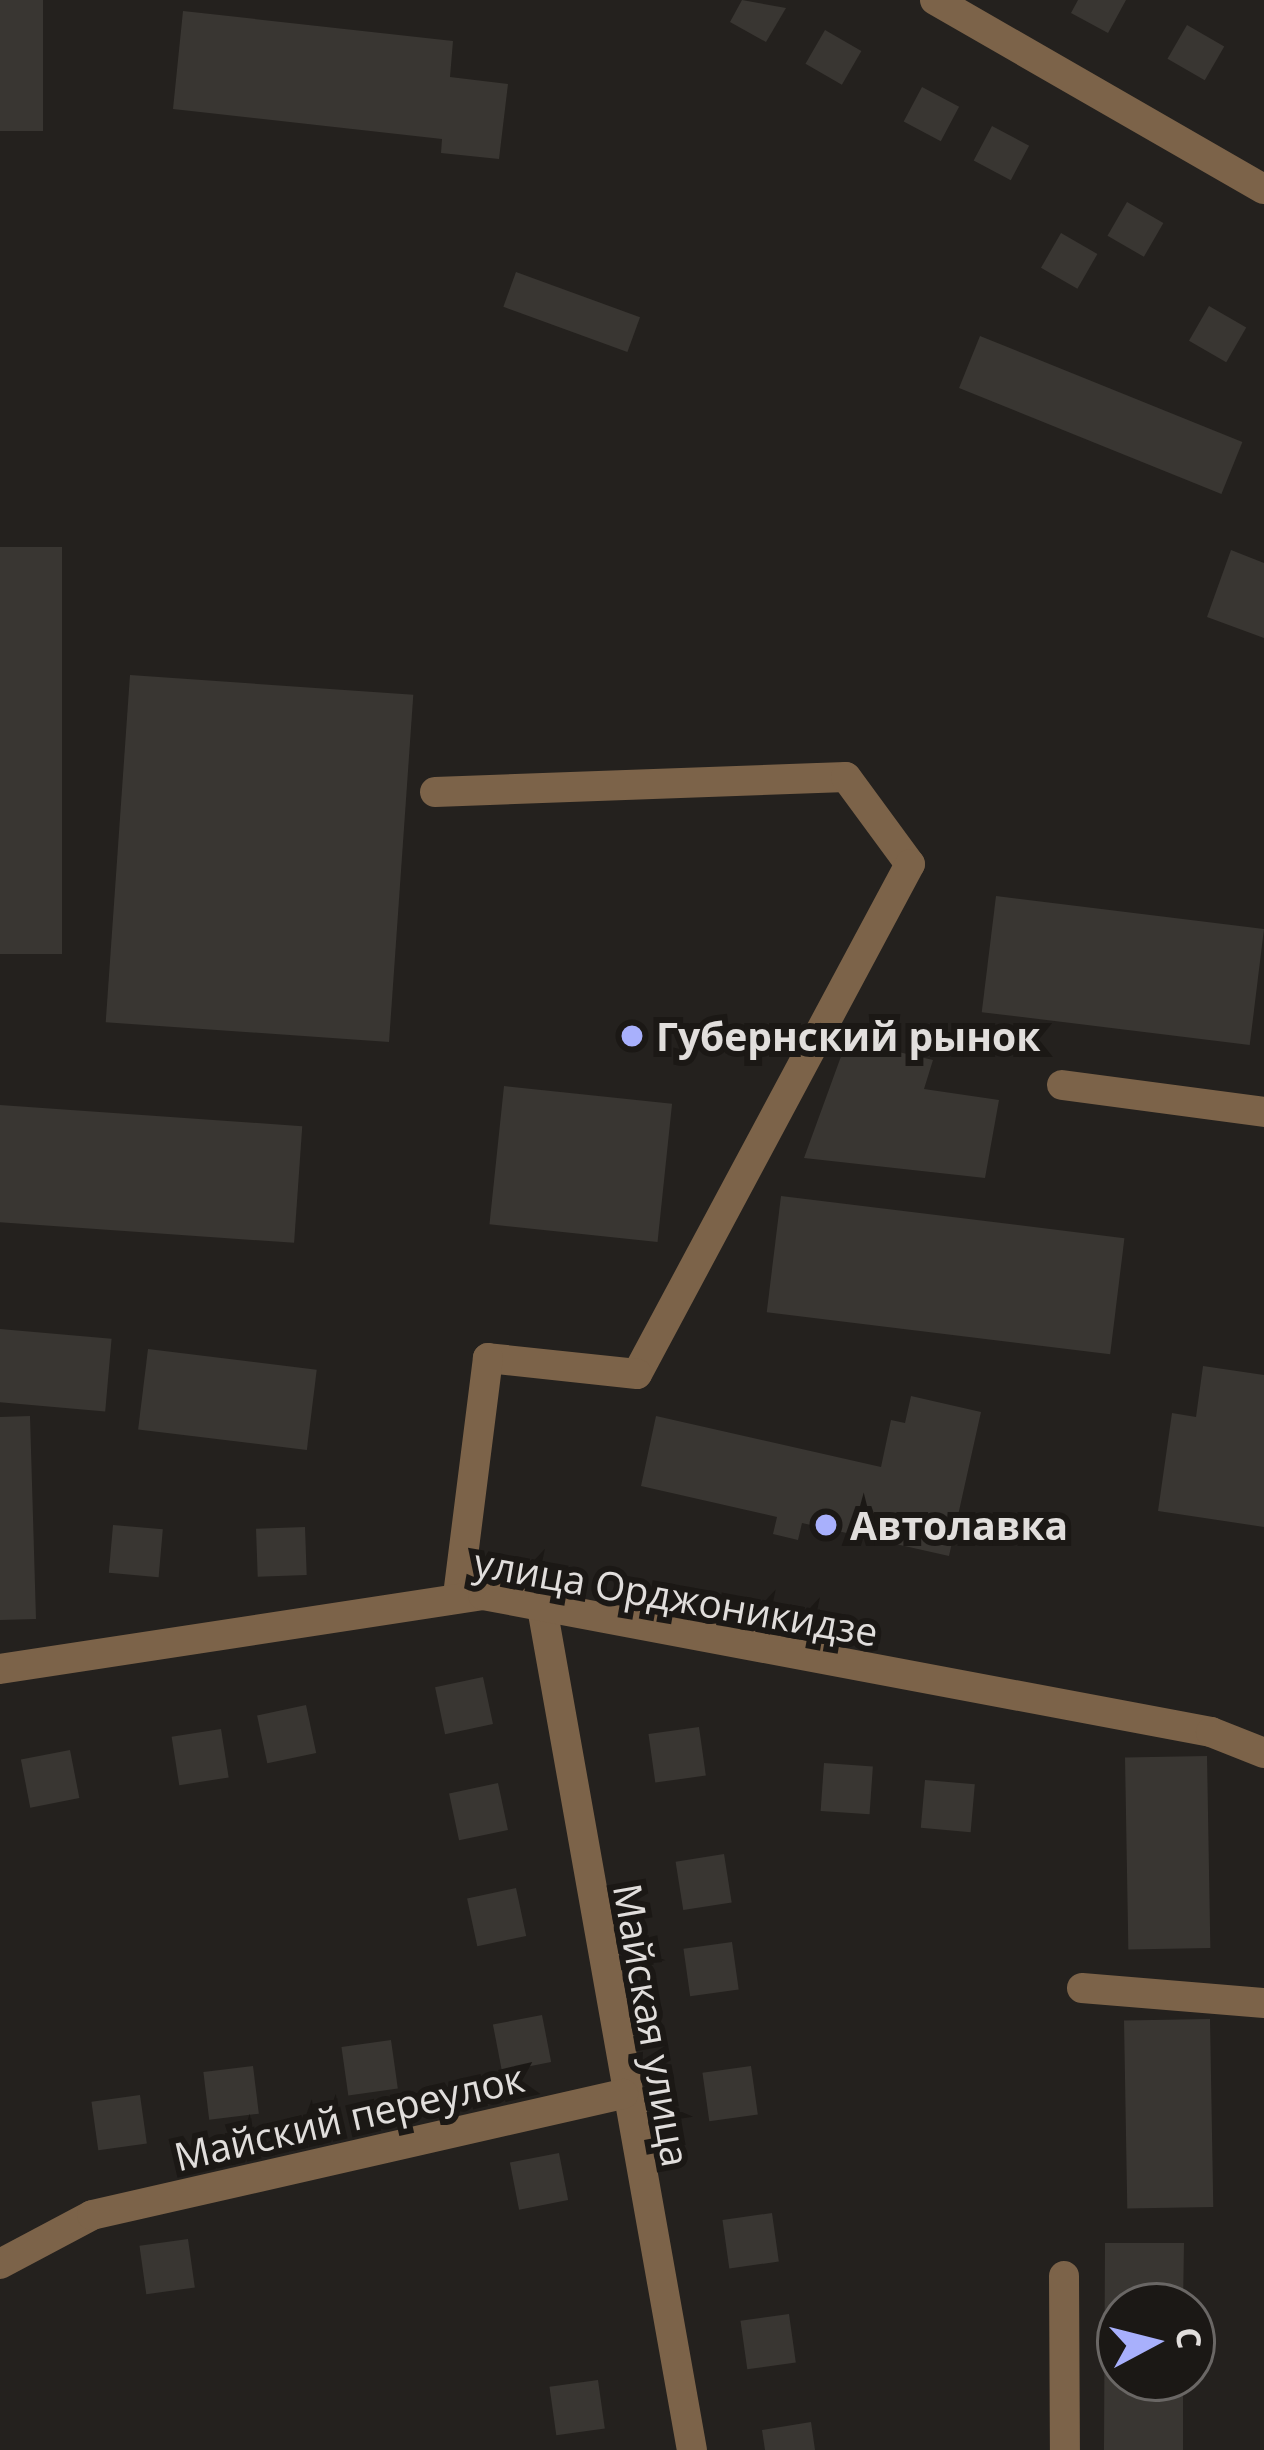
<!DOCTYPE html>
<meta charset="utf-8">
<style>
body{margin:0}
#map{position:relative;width:1264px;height:2450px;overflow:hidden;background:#24211e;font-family:"Open Sans",sans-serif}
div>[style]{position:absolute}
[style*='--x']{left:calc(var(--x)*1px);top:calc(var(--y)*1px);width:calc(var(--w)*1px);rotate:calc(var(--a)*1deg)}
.building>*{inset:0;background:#393632;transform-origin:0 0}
.minor>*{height:30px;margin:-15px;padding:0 15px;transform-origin:15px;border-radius:15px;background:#7c6349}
.dots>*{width:33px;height:33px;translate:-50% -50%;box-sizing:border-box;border:6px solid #1b1815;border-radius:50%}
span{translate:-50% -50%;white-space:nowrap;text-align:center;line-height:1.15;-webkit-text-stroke:12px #1b1815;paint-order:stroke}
.poi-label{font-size:39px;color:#e1dedc;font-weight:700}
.left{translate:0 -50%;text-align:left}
.street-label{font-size:39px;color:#e1dedc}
.north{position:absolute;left:1096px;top:2282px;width:120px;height:120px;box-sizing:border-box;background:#1b1815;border:3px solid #6a6765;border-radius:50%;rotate:83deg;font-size:33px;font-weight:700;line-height:48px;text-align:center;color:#e1dedc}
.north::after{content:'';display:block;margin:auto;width:42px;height:54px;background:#a8b0fc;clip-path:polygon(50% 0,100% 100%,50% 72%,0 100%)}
</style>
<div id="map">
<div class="building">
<i style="left:0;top:0;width:43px;height:131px"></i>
<i style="clip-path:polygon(742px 0,786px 8px,766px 42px,730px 22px)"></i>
<i style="clip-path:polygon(1078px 0,1126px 0,1108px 33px,1071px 13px)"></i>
<i style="clip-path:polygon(183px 11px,453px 41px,450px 77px,508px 84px,499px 159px,441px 153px,442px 139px,173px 109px)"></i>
<i style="left:1187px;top:25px;width:43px;height:39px;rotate:30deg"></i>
<i style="left:825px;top:30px;width:42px;height:39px;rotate:30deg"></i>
<i style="left:922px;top:87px;width:42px;height:39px;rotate:28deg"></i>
<i style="left:992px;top:126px;width:42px;height:39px;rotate:28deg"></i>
<i style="left:1127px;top:202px;width:42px;height:39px;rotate:30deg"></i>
<i style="left:1061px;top:233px;width:42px;height:40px;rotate:30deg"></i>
<i style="left:516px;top:272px;width:132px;height:37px;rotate:20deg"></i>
<i style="left:1209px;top:306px;width:43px;height:40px;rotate:30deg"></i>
<i style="left:980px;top:336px;width:283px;height:56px;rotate:22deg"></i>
<i style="left:0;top:547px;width:62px;height:407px"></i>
<i style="clip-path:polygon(1231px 550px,1264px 563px,1264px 638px,1207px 617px)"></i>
<i style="left:130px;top:675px;width:284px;height:348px;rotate:4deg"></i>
<i style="left:996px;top:896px;width:270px;height:117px;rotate:7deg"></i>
<i style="clip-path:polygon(847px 1040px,933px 1060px,924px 1089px,999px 1100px,985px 1178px,804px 1158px)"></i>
<i style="left:504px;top:1086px;width:169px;height:139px;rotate:6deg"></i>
<i style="left:0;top:1105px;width:303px;height:117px;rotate:4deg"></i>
<i style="left:781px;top:1196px;width:346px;height:117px;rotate:7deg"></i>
<i style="left:0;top:1329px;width:112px;height:73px;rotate:5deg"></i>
<i style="left:148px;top:1349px;width:170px;height:81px;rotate:7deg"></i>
<i style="clip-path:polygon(1203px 1366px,1264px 1375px,1264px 1527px,1158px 1511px,1172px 1413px,1196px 1417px)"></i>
<i style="clip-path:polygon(911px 1396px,981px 1412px,949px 1556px,802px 1523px,798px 1540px,773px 1534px,777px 1517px,641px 1486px,656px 1416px,881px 1467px,891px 1420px,905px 1423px)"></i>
<i style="clip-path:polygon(30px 1416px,36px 1619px,0 1620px,0 1417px)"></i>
<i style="left:113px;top:1525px;width:50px;height:48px;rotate:5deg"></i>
<i style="left:305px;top:1527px;width:48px;height:49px;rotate:88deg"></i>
<i style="left:483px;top:1677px;width:48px;height:49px;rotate:78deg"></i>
<i style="left:306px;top:1705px;width:49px;height:50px;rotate:78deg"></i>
<i style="left:699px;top:1727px;width:49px;height:51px;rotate:82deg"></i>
<i style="left:221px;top:1729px;width:49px;height:50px;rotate:81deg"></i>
<i style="left:70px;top:1750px;width:49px;height:50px;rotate:79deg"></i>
<i style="left:1207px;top:1756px;width:192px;height:82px;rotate:89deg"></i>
<i style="left:824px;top:1763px;width:49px;height:48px;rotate:4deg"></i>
<i style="left:925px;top:1780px;width:50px;height:48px;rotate:5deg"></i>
<i style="left:498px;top:1783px;width:48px;height:50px;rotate:78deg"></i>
<i style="left:724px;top:1854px;width:49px;height:49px;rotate:81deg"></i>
<i style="left:516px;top:1888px;width:49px;height:50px;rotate:78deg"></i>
<i style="left:732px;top:1942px;width:48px;height:49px;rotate:82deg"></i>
<i style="left:542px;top:2015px;width:48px;height:50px;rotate:79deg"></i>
<i style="left:1210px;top:2019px;width:188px;height:86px;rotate:89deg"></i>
<i style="left:391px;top:2040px;width:49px;height:50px;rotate:82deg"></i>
<i style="left:253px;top:2066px;width:48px;height:50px;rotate:83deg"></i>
<i style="left:751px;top:2066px;width:49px;height:49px;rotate:82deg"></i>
<i style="left:140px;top:2095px;width:49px;height:49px;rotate:82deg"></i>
<i style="left:559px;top:2153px;width:48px;height:50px;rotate:79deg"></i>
<i style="left:772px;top:2213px;width:49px;height:50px;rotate:82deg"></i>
<i style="left:188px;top:2239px;width:49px;height:49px;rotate:82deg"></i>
<i style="clip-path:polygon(1105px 2243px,1184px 2243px,1183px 2306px,1120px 2306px,1120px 2378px,1183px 2378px,1183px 2450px,1104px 2450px)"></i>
<i style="left:789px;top:2314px;width:49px;height:49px;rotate:82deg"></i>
<i style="left:598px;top:2380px;width:49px;height:49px;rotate:82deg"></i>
<i style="clip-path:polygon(811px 2422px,815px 2450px,765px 2450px,762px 2430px)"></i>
</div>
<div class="minor">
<i style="--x:935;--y:0;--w:379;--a:29.9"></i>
<i style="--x:435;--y:792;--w:411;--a:-2.1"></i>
<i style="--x:846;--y:777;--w:108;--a:53.7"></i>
<i style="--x:910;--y:864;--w:578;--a:118.16"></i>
<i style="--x:637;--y:1374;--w:150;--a:-173.9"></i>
<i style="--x:488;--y:1358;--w:238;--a:97.2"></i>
<i style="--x:1062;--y:1085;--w:204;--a:7.6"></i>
<i style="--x:543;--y:1613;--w:850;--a:79.91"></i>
<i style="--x:0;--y:1669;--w:489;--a:-8.7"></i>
<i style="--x:483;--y:1595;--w:741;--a:10.66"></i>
<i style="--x:1211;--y:1732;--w:57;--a:21.6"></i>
<i style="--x:1082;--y:1988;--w:183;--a:4.7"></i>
<i style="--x:0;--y:2264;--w:104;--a:-28"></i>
<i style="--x:92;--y:2215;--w:545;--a:-12.84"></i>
<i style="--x:1064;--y:2276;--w:174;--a:89.7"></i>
</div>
<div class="dots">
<i style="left:632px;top:1036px;background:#a8b0fc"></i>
<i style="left:826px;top:1525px;background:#a8b0fc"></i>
</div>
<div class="poi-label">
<span class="left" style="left:656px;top:1036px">Губернский рынок</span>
<span class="left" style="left:850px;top:1525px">Автолавка</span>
</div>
<div class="street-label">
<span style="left:676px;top:1597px;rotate:10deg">улица Орджоникидзе</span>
<span style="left:652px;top:2025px;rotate:80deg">Майская улица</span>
<span style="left:349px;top:2117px;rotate:-13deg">Майский переулок</span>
</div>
<div class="north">С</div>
</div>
